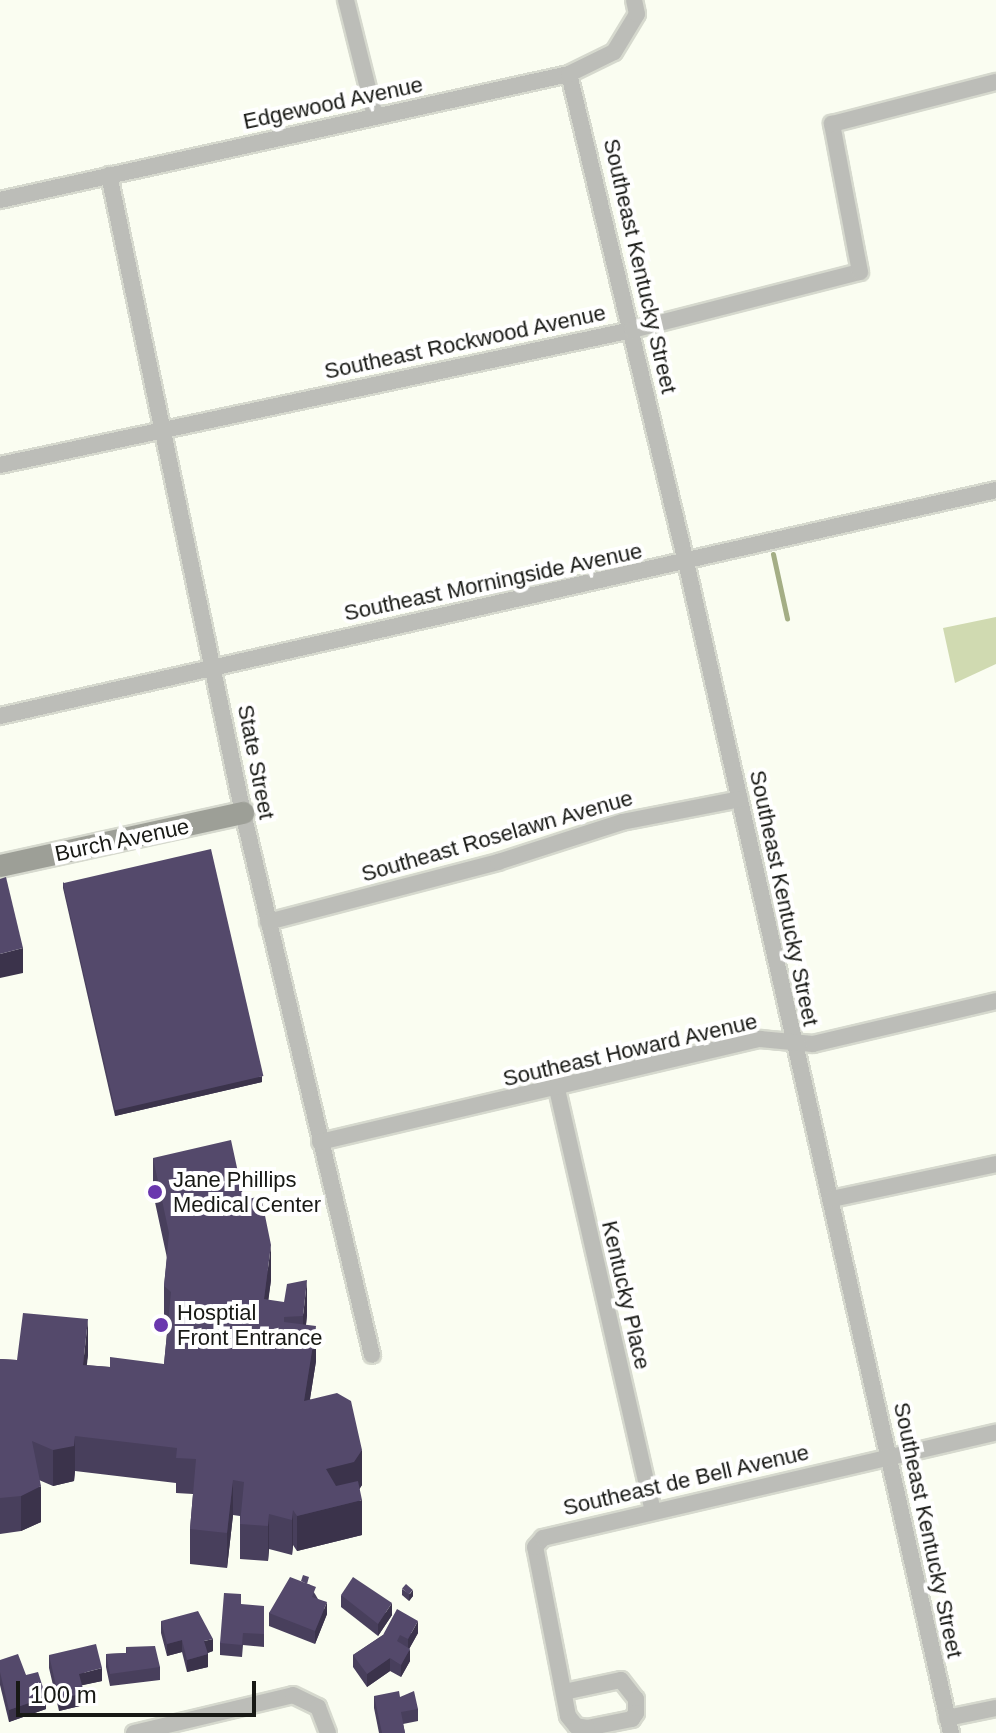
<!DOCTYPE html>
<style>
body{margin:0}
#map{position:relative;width:996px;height:1733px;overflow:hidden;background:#fafdf1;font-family:Arial,sans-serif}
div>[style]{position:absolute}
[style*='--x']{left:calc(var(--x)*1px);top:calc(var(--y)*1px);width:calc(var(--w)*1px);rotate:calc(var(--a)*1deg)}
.green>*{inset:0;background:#d0dab1}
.stream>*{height:5px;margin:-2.5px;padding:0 2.5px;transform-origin:2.5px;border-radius:2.5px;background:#a4ae85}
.roads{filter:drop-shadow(2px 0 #d6d9ce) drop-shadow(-2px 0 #d6d9ce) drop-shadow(0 2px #d6d9ce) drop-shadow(0 -2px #d6d9ce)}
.street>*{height:16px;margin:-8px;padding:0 8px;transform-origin:8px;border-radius:8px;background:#bcbdb8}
.secondary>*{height:22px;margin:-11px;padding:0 11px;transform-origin:11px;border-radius:11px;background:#9d9f97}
.wall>*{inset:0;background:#483f5c}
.shaded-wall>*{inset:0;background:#3b334b}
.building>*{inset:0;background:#54496b;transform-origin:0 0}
.dots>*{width:22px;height:22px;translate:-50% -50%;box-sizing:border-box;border:4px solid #fff;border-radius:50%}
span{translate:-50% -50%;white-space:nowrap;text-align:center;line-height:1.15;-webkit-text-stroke:8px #fff;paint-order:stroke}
.street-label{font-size:22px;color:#181915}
.poi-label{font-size:22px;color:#181915}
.left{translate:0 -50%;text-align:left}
.scale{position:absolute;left:16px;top:1681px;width:240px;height:36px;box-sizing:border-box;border:4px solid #181915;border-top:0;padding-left:10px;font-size:24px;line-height:28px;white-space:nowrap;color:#181915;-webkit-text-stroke:6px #fff;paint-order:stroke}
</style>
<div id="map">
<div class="green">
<i style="clip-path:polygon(996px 617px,996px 664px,955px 683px,943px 628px)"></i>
</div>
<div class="stream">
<i style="--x:773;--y:554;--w:66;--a:77.7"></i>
</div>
<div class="roads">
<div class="street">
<i style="--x:346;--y:0;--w:120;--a:76"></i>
<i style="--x:569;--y:74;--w:502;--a:76.52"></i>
<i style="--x:686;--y:562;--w:1201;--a:77.25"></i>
<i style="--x:109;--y:175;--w:652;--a:78.14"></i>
<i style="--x:243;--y:813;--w:557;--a:76.61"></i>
<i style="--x:0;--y:200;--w:583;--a:-12.49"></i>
<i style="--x:569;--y:74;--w:50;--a:-26.1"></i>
<i style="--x:614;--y:52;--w:44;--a:-58.8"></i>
<i style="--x:637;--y:14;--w:14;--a:-102"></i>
<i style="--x:0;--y:465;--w:646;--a:-12.06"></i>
<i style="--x:632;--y:330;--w:235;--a:-14.3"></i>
<i style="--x:860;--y:272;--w:151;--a:-100.7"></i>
<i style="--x:832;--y:124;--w:169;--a:-14.4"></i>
<i style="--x:0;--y:716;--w:1021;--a:-12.78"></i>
<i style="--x:268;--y:922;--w:238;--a:-14.6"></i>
<i style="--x:498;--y:862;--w:130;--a:-17.9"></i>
<i style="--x:622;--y:822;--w:120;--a:-11"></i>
<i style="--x:557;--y:1089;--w:433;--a:77.2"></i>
<i style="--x:320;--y:1142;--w:452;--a:-13.2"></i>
<i style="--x:760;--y:1039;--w:53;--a:5.4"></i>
<i style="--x:813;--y:1044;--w:188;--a:-13.2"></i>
<i style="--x:832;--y:1199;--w:168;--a:-12"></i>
<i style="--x:564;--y:1692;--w:58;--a:-11.9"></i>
<i style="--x:621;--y:1680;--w:24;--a:52"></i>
<i style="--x:636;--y:1699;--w:14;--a:90"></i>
<i style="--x:636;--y:1713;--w:7;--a:124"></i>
<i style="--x:632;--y:1719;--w:46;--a:168.7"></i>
<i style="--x:587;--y:1728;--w:11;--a:-170"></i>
<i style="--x:576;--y:1726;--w:13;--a:-129"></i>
<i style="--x:568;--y:1716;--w:172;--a:-101"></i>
<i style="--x:535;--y:1547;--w:12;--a:-48"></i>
<i style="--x:543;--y:1538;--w:465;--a:-13.1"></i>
<i style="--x:947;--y:1718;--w:50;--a:-11.5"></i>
<i style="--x:134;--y:1733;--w:163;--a:-13.4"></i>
<i style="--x:293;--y:1695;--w:28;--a:26"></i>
<i style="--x:318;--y:1707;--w:28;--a:69"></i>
</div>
<div class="secondary">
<i style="--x:0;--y:866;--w:249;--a:-12.3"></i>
</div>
</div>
<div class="wall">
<i style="clip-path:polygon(63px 882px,262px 1082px,115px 1116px,63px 888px)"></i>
<i style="clip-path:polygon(153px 1158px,244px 1200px,271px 1280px,268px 1300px,307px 1315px,306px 1325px,316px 1361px,310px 1399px,362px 1485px,359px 1489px,362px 1535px,297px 1551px,293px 1545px,292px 1555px,269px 1549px,268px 1561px,240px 1559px,240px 1516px,233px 1515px,227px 1568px,190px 1564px,190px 1529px,193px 1494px,176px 1493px,176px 1483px,75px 1471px,74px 1481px,53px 1486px,39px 1480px,41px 1522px,21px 1531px,0 1534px,0 1359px,17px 1360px,88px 1355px,86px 1365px,110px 1367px,164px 1364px,168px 1324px,164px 1321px,164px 1286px,167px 1258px,153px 1193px)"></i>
<i style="clip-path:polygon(309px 1584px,327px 1614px,315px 1644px,269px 1626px,269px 1613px)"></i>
<i style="clip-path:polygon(402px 1589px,413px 1596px,409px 1601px,402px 1595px)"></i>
<i style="clip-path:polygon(341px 1595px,392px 1615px,378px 1636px,341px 1607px)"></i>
<i style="clip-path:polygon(241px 1604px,264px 1634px,264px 1647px,243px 1645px,242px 1657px,220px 1655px,220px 1643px)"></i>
<i style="clip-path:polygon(161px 1621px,213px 1651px,208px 1653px,208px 1667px,187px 1672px,182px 1652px,167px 1656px,161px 1633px)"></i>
<i style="clip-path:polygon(418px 1633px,409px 1649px,410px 1661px,401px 1677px,390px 1671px,367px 1687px,353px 1667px,353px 1655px,383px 1635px)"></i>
<i style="clip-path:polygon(126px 1647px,160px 1667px,160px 1680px,110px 1686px,106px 1667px,106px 1654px,126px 1653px)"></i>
<i style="clip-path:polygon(49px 1655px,102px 1681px,82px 1685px,84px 1705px,59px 1711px,49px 1668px)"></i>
<i style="clip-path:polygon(0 1660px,26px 1675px,46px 1709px,9px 1722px,0 1685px)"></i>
<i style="clip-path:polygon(374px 1696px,418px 1709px,418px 1721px,403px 1724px,405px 1733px,379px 1733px,374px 1708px)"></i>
</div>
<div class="shaded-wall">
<i style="clip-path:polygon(23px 948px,23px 973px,0 978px,0 954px)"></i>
<i style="clip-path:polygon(262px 1076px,262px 1082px,115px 1116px,115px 1109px)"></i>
<i style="clip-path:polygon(271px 1245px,271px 1280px,264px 1334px,264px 1299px)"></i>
<i style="clip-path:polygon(307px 1280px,307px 1315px,303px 1351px,303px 1316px)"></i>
<i style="clip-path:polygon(88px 1319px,88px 1355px,83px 1400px,83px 1365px)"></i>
<i style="clip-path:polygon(316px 1326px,316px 1361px,304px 1436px,304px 1401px)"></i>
<i style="clip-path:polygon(75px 1436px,75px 1471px,74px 1481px,53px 1486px,53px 1450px)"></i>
<i style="clip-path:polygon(362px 1450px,362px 1485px,354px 1498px,326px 1504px,326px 1469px)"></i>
<i style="clip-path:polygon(233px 1480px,233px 1515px,227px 1568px,227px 1533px)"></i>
<i style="clip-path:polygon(41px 1486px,41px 1522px,21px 1531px,21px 1496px)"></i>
<i style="clip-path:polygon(362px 1500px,362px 1535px,297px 1551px,297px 1516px)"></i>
<i style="clip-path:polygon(293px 1510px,293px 1545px,292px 1555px,292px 1520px)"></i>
<i style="clip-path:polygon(269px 1514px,269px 1549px,268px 1561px,268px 1526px)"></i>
<i style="clip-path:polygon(413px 1590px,413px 1596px,409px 1601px,409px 1595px)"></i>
<i style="clip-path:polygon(327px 1602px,327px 1614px,315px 1644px,315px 1631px)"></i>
<i style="clip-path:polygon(392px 1603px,392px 1615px,378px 1636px,378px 1624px)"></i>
<i style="clip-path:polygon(418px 1621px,418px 1633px,408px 1651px,408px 1639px)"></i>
<i style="clip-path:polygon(213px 1639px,213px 1651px,204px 1654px,204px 1641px)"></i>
<i style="clip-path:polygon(182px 1640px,182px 1652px,167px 1656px,167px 1644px)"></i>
<i style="clip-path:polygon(410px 1649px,410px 1661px,401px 1677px,401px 1665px)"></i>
<i style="clip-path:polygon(208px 1654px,208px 1667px,187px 1672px,187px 1660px)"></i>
<i style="clip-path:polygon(390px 1658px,390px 1671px,367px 1687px,367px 1674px)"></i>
<i style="clip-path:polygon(102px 1668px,102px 1681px,79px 1686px,79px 1674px)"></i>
<i style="clip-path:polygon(84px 1693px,84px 1705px,59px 1711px,59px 1699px)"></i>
<i style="clip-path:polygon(46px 1697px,46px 1709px,9px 1722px,9px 1710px)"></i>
</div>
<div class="building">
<i style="left:211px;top:849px;width:233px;height:152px;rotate:77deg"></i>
<i style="clip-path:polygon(6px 877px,23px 948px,0 954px,0 879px)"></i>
<i style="clip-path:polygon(231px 1140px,244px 1200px,261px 1196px,271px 1245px,264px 1299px,284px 1302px,287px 1284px,307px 1280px,303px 1316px,284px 1317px,284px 1322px,316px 1326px,304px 1401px,337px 1393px,351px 1401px,362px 1450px,354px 1462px,326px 1469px,336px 1486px,358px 1481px,362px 1500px,297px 1516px,293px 1510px,292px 1520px,269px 1514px,268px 1526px,240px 1524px,244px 1482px,233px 1480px,227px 1533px,190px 1529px,196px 1459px,176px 1458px,177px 1448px,75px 1436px,74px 1446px,53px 1450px,32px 1441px,41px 1486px,21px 1496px,0 1498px,0 1359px,17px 1360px,23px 1313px,88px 1319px,83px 1365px,110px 1367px,110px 1357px,164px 1364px,171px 1292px,164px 1286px,169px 1233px,153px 1158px)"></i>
<i style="clip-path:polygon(303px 1575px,309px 1577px,307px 1584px,301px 1581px)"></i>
<i style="clip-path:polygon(290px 1577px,316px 1587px,312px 1597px,327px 1602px,315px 1631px,269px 1613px)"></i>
<i style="clip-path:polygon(353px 1577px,392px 1603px,378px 1624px,341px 1595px)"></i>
<i style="left:406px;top:1584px;width:9px;height:6px;rotate:41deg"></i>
<i style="clip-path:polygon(224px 1593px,241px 1594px,241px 1604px,264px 1606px,264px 1634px,243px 1633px,242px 1645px,220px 1643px)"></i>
<i style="clip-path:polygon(397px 1609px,418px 1621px,408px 1639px,400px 1635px,397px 1641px,410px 1649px,401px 1665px,390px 1658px,367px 1674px,353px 1655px,383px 1635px)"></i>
<i style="clip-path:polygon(198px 1611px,213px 1639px,204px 1641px,208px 1654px,187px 1660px,182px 1640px,167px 1644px,161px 1621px)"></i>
<i style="clip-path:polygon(96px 1644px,102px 1668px,79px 1674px,84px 1693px,59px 1699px,49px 1655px)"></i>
<i style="clip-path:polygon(155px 1646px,160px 1667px,110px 1674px,106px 1654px,127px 1653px,126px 1647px)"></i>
<i style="clip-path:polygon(18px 1654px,26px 1675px,38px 1672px,46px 1697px,9px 1710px,0 1672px,0 1660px)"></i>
<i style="clip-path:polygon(399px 1691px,400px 1697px,414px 1691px,418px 1709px,401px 1712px,405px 1733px,382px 1733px,374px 1696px)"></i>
</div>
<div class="dots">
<i style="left:155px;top:1192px;background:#6a37ae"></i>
<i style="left:161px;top:1325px;background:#6a37ae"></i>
</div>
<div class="street-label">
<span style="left:333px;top:103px;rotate:-12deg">Edgewood Avenue</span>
<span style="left:640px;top:266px;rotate:77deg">Southeast Kentucky Street</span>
<span style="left:465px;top:342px;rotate:-12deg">Southeast Rockwood Avenue</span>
<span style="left:493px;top:582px;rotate:-12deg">Southeast Morningside Avenue</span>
<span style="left:256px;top:762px;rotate:79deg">State Street</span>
<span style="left:497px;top:836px;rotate:-16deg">Southeast Roselawn Avenue</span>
<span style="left:122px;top:840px;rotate:-12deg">Burch Avenue</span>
<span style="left:784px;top:898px;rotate:78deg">Southeast Kentucky Street</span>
<span style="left:630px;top:1050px;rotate:-13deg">Southeast Howard Avenue</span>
<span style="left:626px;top:1295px;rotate:77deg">Kentucky Place</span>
<span style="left:686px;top:1480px;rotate:-13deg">Southeast de Bell Avenue</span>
<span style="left:928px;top:1530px;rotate:78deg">Southeast Kentucky Street</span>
</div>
<div class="poi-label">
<span class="left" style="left:173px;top:1192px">Jane Phillips<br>Medical Center</span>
<span class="left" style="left:177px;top:1325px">Hosptial<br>Front Entrance</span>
</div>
<div class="scale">100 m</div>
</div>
